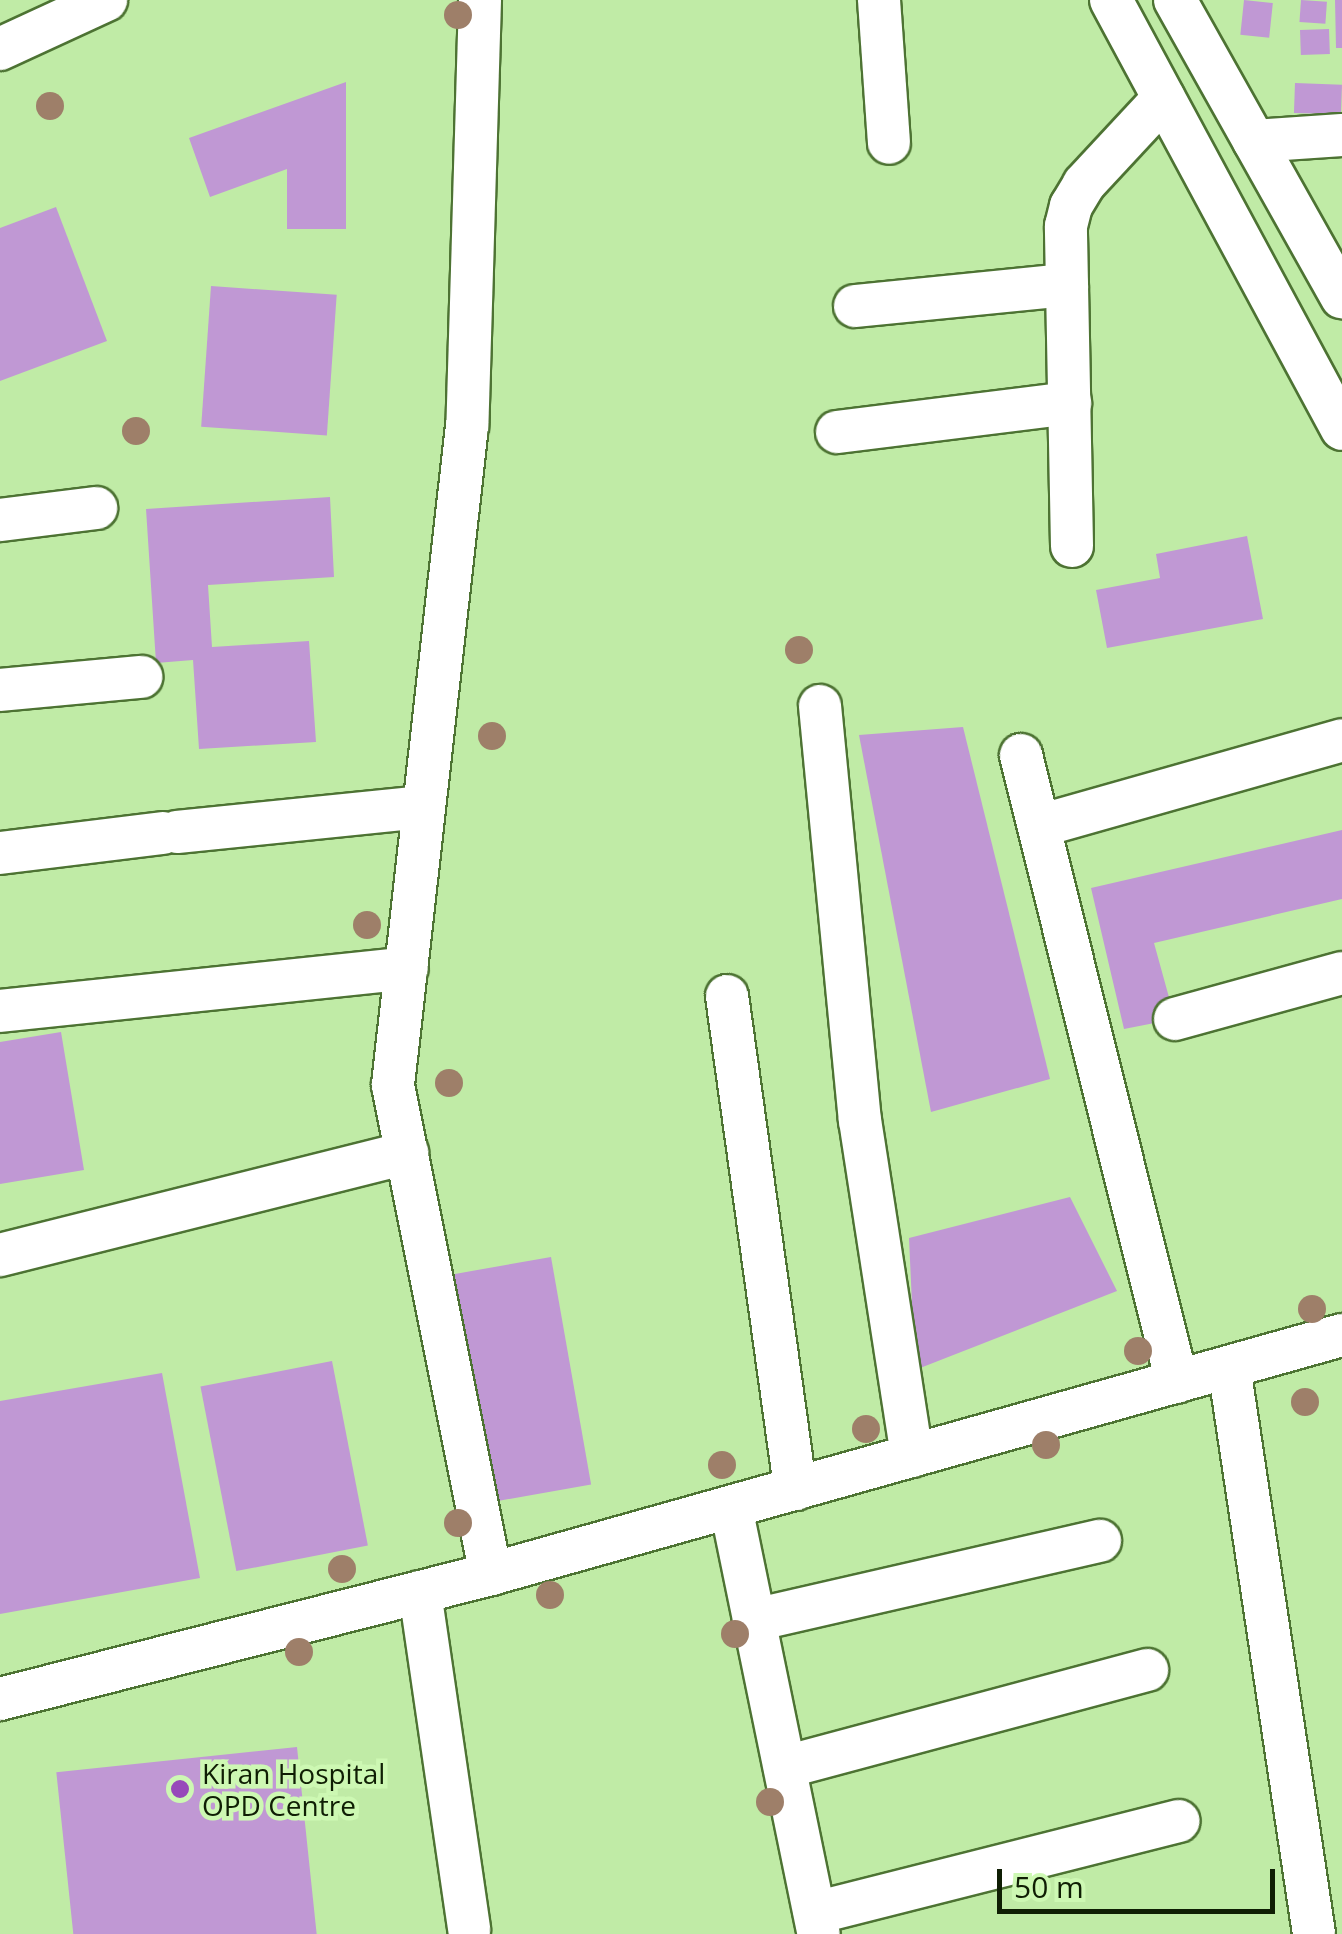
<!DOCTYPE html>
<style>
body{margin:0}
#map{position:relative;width:1342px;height:1934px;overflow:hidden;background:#c0eba6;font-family:"Open Sans",sans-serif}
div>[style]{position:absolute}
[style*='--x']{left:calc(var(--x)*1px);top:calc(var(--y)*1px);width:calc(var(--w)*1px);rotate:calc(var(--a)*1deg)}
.building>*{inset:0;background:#c098d4;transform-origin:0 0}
.roads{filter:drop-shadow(2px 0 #4d7333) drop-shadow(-2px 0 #4d7333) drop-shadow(0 2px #4d7333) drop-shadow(0 -2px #4d7333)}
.minor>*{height:42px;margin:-21px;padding:0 21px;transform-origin:21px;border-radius:21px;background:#fff}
.trees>*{width:28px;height:28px;margin:-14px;border-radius:50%;background:#9e7f69}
.dots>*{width:28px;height:28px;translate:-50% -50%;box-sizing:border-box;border:5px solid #cdf8b3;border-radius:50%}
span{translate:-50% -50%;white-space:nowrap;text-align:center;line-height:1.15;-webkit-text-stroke:9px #cdf8b3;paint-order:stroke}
.poi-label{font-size:28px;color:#0f1e04}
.left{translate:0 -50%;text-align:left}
.scale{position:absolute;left:997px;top:1869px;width:278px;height:45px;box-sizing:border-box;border:5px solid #0f1e04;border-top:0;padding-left:12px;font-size:30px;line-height:35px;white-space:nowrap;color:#0f1e04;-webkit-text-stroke:8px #cdf8b3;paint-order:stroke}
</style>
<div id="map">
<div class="building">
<i style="left:1244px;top:0;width:29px;height:35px;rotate:6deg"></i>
<i style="left:1301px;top:0;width:26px;height:22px;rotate:4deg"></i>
<i style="clip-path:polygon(1335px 0,1342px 0,1342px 48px,1336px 48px)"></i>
<i style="left:1329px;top:29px;width:25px;height:29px;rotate:88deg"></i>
<i style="clip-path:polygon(346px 82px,346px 229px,287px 229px,287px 169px,210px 197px,189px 138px)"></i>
<i style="left:1295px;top:83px;width:47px;height:30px;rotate:2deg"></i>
<i style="clip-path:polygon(56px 207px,107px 341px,0 381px,0 228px)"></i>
<i style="left:211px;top:286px;width:126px;height:141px;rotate:4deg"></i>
<i style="clip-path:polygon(330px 497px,334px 577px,208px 585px,212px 647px,309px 641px,316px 742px,199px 749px,193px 660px,156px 663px,146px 509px)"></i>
<i style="clip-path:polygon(1247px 536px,1263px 619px,1107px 648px,1096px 590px,1160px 578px,1156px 554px)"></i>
<i style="clip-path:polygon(963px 727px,1050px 1079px,931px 1112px,859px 735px)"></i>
<i style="clip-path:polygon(1342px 830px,1342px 899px,1154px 943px,1175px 1019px,1124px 1029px,1091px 888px)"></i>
<i style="clip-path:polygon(61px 1032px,84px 1170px,0 1184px,0 1042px)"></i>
<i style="clip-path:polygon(1070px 1197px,1117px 1291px,915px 1370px,909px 1238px)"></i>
<i style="left:551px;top:1257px;width:231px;height:106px;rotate:80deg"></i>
<i style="left:332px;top:1361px;width:188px;height:134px;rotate:79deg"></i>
<i style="clip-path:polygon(162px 1373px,200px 1578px,0 1614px,0 1401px)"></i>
<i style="left:297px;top:1747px;width:188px;height:242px;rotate:84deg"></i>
</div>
<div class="roads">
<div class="minor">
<i style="--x:480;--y:0;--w:426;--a:91.7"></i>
<i style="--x:467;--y:426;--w:663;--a:96.41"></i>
<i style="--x:393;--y:1085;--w:499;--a:78.7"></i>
<i style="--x:879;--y:0;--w:143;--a:86"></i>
<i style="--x:1111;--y:0;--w:487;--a:61.7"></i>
<i style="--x:1175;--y:0;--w:341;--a:60.7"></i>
<i style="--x:0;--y:49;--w:117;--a:-24.8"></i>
<i style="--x:1254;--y:141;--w:88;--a:-3.9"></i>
<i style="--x:855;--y:306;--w:213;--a:-5.7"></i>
<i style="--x:837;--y:432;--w:235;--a:-7.1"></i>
<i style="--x:0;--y:520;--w:97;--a:-7.1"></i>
<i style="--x:1072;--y:546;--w:320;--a:-91.1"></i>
<i style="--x:1066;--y:226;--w:21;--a:-76"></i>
<i style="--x:1071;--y:206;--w:26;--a:-59"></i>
<i style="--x:1084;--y:184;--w:117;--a:-47.1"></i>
<i style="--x:0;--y:690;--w:142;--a:-5.3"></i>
<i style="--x:820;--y:706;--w:416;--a:84.5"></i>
<i style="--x:860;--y:1120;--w:340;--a:81.2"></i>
<i style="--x:1021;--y:755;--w:646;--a:76.03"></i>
<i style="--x:1039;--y:826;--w:315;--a:-15.8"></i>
<i style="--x:177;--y:832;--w:248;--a:-5.8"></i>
<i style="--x:0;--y:853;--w:164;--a:-7"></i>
<i style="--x:727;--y:996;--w:498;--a:82.1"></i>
<i style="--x:0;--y:1011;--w:409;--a:-6"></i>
<i style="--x:1175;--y:1019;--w:173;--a:-15.4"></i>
<i style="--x:0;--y:1255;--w:420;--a:-14.1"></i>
<i style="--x:1229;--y:1367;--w:573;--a:81.47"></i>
<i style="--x:731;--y:1507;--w:436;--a:78.4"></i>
<i style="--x:420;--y:1592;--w:341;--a:81.7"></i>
<i style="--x:754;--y:1620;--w:355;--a:-12.9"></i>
<i style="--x:0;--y:1699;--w:507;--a:-14.28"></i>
<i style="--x:491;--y:1574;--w:884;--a:-15.69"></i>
<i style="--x:785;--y:1767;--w:375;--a:-15"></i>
<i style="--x:815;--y:1913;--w:375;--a:-14.2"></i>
</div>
</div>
<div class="trees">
<i style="left:458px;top:15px"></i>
<i style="left:50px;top:106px"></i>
<i style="left:136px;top:431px"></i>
<i style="left:799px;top:650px"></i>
<i style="left:492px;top:736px"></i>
<i style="left:367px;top:925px"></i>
<i style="left:449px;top:1083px"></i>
<i style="left:1312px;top:1309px"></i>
<i style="left:1138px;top:1351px"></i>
<i style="left:1305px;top:1402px"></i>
<i style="left:866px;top:1429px"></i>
<i style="left:1046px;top:1445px"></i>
<i style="left:722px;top:1465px"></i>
<i style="left:458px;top:1523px"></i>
<i style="left:342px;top:1569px"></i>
<i style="left:550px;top:1595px"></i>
<i style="left:735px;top:1634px"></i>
<i style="left:299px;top:1652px"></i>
<i style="left:770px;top:1802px"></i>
</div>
<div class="dots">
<i style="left:180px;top:1789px;background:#9749ba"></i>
</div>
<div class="poi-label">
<span class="left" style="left:202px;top:1789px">Kiran Hospital<br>OPD Centre</span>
</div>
<div class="scale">50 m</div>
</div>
